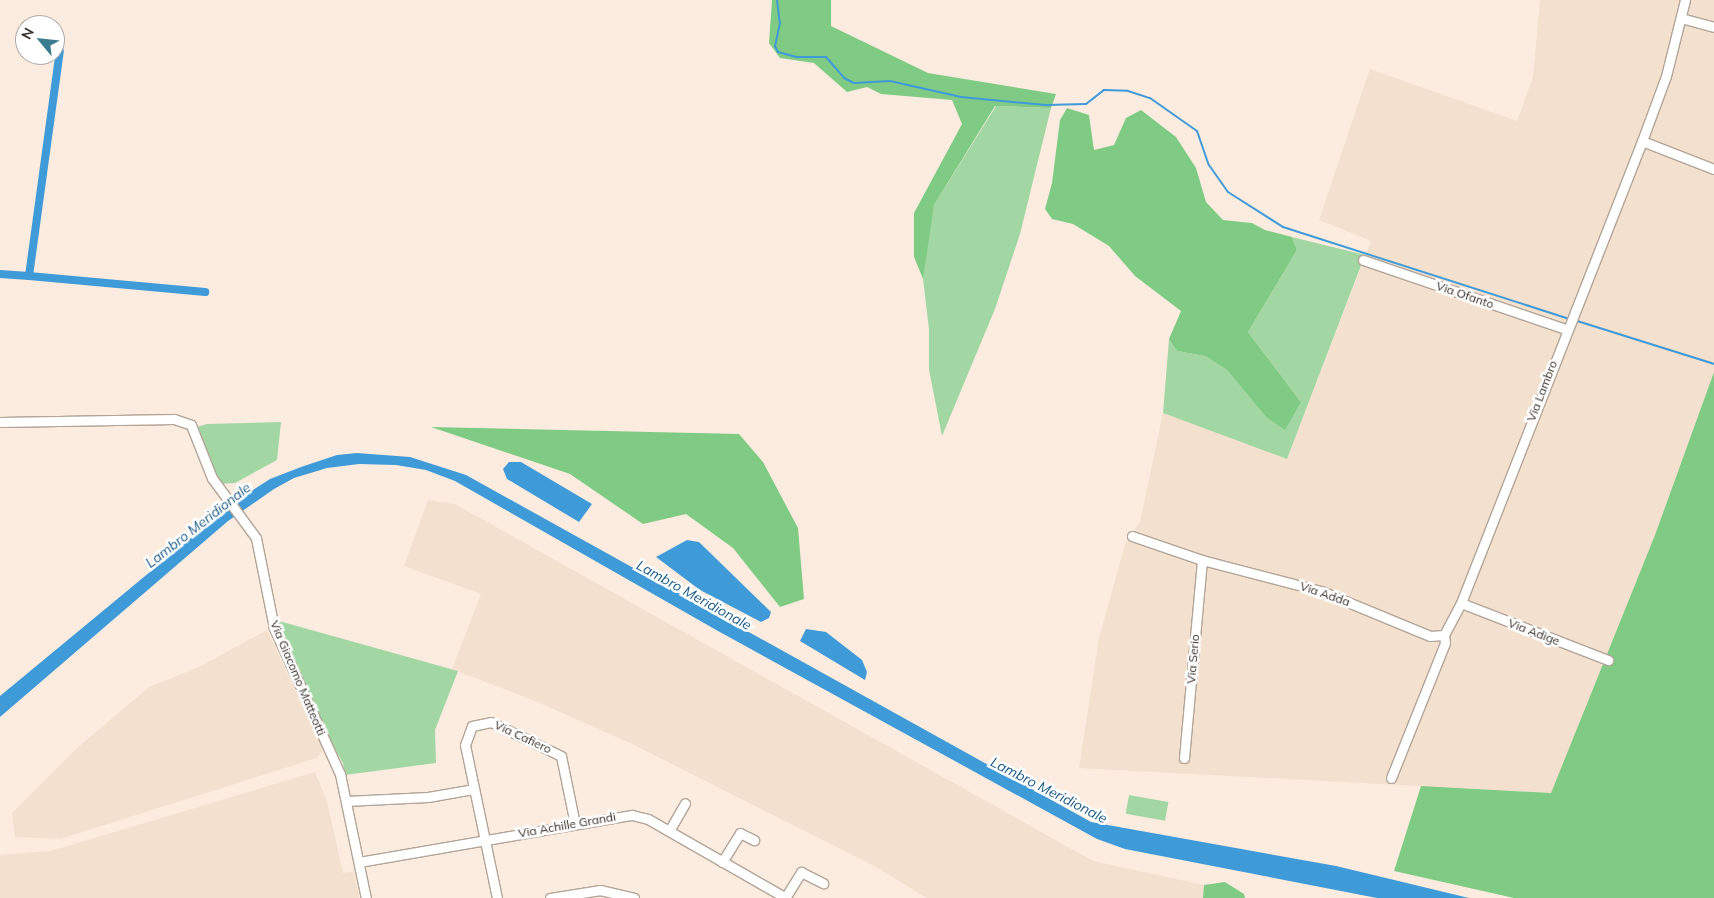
<!DOCTYPE html>
<style>
body{margin:0}
#map{position:relative;width:1714px;height:898px;overflow:hidden;background:#fbecdf;font-family:Mulish,sans-serif}
div>[style]{position:absolute}
[style*='--x']{left:calc(var(--x)*1px);top:calc(var(--y)*1px);width:calc(var(--w)*1px);rotate:calc(var(--a)*1deg)}
.built>*{inset:0;background:#f4e0ce}
.green>*{inset:0;background:#a2d7a4;transform-origin:0 0}
.forest>*{inset:0;background:#80cb84}
.water>*{inset:0;background:#3f9ad8}
.stream>*{height:2px;margin:-1px;padding:0 1px;transform-origin:1px;border-radius:1px;background:#3f9ad8}
.canal>*{height:8px;margin:-4px;padding:0 4px;transform-origin:4px;border-radius:4px;background:#3f9ad8}
.roads{filter:drop-shadow(1px 0 #b2a498) drop-shadow(-1px 0 #b2a498) drop-shadow(0 1px #b2a498) drop-shadow(0 -1px #b2a498)}
.street>*{height:9px;margin:-4.5px;padding:0 4.5px;transform-origin:4.5px;border-radius:4.5px;background:#fff}
span{translate:-50% -50%;white-space:nowrap;text-align:center;line-height:1.15;-webkit-text-stroke:5px #fff;paint-order:stroke}
.street-label{font-size:12px;color:#312c27}
.water-label{font-size:14px;color:#195a84;font-style:italic}
.north{position:absolute;left:15px;top:15px;width:50px;height:50px;box-sizing:border-box;background:#fff;border:1px solid #adaba9;border-radius:50%;rotate:298deg;font-size:14px;font-weight:700;line-height:20px;text-align:center;color:#312c27}
.north::after{content:'';display:block;margin:auto;width:18px;height:22px;background:#3c7a8f;clip-path:polygon(50% 0,100% 100%,50% 72%,0 100%)}
</style>
<div id="map">
<div class="built">
<i style="clip-path:polygon(1540px 0,1714px 0,1714px 372px,1655px 535px,1551px 793px,1079px 768px,1099px 638px,1126px 541px,1140px 522px,1163px 413px,1287px 459px,1371px 241px,1319px 220px,1370px 69px,1517px 121px,1533px 77px)"></i>
<i style="clip-path:polygon(428px 500px,455px 504px,1093px 861px,1204px 885px,1203px 898px,927px 898px,876px 867px,630px 743px,535px 701px,452px 669px,481px 594px,404px 566px)"></i>
<i style="clip-path:polygon(267px 630px,323px 750px,317px 758px,60px 839px,15px 837px,12px 813px,76px 749px,149px 687px,199px 667px)"></i>
<i style="clip-path:polygon(315px 772px,327px 801px,343px 873px,354px 871px,359px 898px,0 898px,0 855px,51px 851px)"></i>
</div>
<div class="green">
<i style="clip-path:polygon(996px 106px,1051px 108px,1020px 234px,995px 309px,942px 436px,929px 370px,929px 329px,923px 279px,926px 243px,934px 205px)"></i>
<i style="clip-path:polygon(1292px 237px,1365px 255px,1287px 459px,1163px 413px,1169px 339px,1177px 351px,1205px 356px,1227px 370px,1265px 416px,1301px 402px,1248px 332px,1297px 250px)"></i>
<i style="clip-path:polygon(281px 422px,277px 460px,235px 483px,219px 484px,196px 433px,197px 427px,207px 424px)"></i>
<i style="clip-path:polygon(279px 621px,458px 671px,435px 730px,436px 763px,345px 775px,343px 763px,314px 712px,280px 632px)"></i>
<i style="left:1129px;top:795px;width:40px;height:19px;rotate:10deg"></i>
</div>
<div class="forest">
<i style="clip-path:polygon(772px 0,831px 0,831px 26px,928px 73px,1056px 94px,1051px 108px,995px 106px,934px 205px,923px 279px,914px 257px,914px 213px,962px 124px,952px 100px,881px 94px,867px 87px,847px 92px,814px 63px,780px 58px,769px 43px)"></i>
<i style="clip-path:polygon(1067px 108px,1089px 115px,1094px 150px,1114px 145px,1126px 118px,1141px 110px,1176px 137px,1196px 168px,1206px 202px,1223px 220px,1252px 223px,1265px 230px,1292px 237px,1297px 250px,1248px 332px,1301px 402px,1285px 430px,1265px 416px,1227px 370px,1205px 356px,1177px 351px,1169px 339px,1181px 311px,1135px 276px,1109px 246px,1073px 224px,1052px 219px,1045px 209px,1052px 183px,1060px 120px)"></i>
<i style="clip-path:polygon(1714px 372px,1714px 898px,1514px 898px,1394px 871px,1421px 786px,1551px 793px,1655px 535px)"></i>
<i style="clip-path:polygon(431px 427px,739px 434px,763px 462px,798px 528px,804px 599px,780px 607px,733px 548px,686px 514px,643px 524px,570px 474px)"></i>
<i style="clip-path:polygon(1225px 882px,1244px 894px,1245px 898px,1203px 898px,1204px 885px)"></i>
</div>
<div class="water">
<i style="clip-path:polygon(357px 453px,410px 457px,466px 475px,1091px 822px,1336px 866px,1469px 898px,1377px 898px,1125px 849px,1097px 839px,718px 631px,455px 481px,426px 470px,396px 465px,359px 464px,327px 468px,294px 478px,274px 489px,228px 521px,0 717px,0 696px,237px 500px,270px 479px,301px 467px,337px 455px)"></i>
<i style="clip-path:polygon(509px 462px,521px 462px,592px 504px,579px 522px,507px 479px,503px 469px)"></i>
<i style="clip-path:polygon(687px 540px,699px 542px,771px 612px,769px 618px,761px 622px,700px 590px,656px 557px)"></i>
<i style="clip-path:polygon(806px 629px,826px 632px,862px 660px,867px 672px,865px 680px,800px 641px)"></i>
</div>
<div class="stream">
<i style="--x:777;--y:0;--w:23;--a:83"></i>
<i style="--x:780;--y:23;--w:24;--a:102"></i>
<i style="--x:775;--y:46;--w:7;--a:63"></i>
<i style="--x:778;--y:52;--w:20;--a:15"></i>
<i style="--x:797;--y:57;--w:29;--a:0"></i>
<i style="--x:826;--y:57;--w:28;--a:49"></i>
<i style="--x:844;--y:78;--w:11;--a:27"></i>
<i style="--x:854;--y:83;--w:36;--a:-3"></i>
<i style="--x:890;--y:81;--w:73;--a:12.7"></i>
<i style="--x:961;--y:97;--w:85;--a:5.4"></i>
<i style="--x:1046;--y:105;--w:40;--a:-1.4"></i>
<i style="--x:1086;--y:104;--w:23;--a:-38"></i>
<i style="--x:1104;--y:90;--w:24;--a:2"></i>
<i style="--x:1128;--y:91;--w:23;--a:18"></i>
<i style="--x:1150;--y:98;--w:57;--a:35.1"></i>
<i style="--x:1197;--y:131;--w:36;--a:71"></i>
<i style="--x:1209;--y:165;--w:33;--a:55"></i>
<i style="--x:1228;--y:192;--w:65;--a:32.5"></i>
<i style="--x:1283;--y:227;--w:300;--a:17.8"></i>
<i style="--x:1574;--y:320;--w:147;--a:17.4"></i>
</div>
<div class="canal">
<i style="--x:0;--y:274;--w:29;--a:4"></i>
<i style="--x:29;--y:276;--w:227;--a:-82.2"></i>
<i style="--x:29;--y:276;--w:177;--a:5.2"></i>
</div>
<div class="roads">
<div class="street">
<i style="--x:1681;--y:18;--w:34;--a:15"></i>
<i style="--x:1642;--y:141;--w:77;--a:21.3"></i>
<i style="--x:1363;--y:260;--w:214;--a:18.8"></i>
<i style="--x:0;--y:422;--w:174;--a:-1"></i>
<i style="--x:174;--y:419;--w:18;--a:19"></i>
<i style="--x:191;--y:425;--w:57;--a:68.4"></i>
<i style="--x:212;--y:478;--w:74;--a:53.7"></i>
<i style="--x:256;--y:538;--w:92;--a:78.7"></i>
<i style="--x:274;--y:628;--w:160;--a:65.7"></i>
<i style="--x:340;--y:774;--w:127;--a:78.2"></i>
<i style="--x:1132;--y:536;--w:74;--a:18.9"></i>
<i style="--x:1202;--y:560;--w:123;--a:14.6"></i>
<i style="--x:1321;--y:591;--w:118;--a:22.4"></i>
<i style="--x:1430;--y:636;--w:14;--a:-4"></i>
<i style="--x:1461;--y:603;--w:158;--a:21.2"></i>
<i style="--x:1184;--y:758;--w:199;--a:-84.8"></i>
<i style="--x:1391;--y:778;--w:145;--a:-68.2"></i>
<i style="--x:1445;--y:643;--w:8;--a:-97"></i>
<i style="--x:1444;--y:635;--w:36;--a:-62"></i>
<i style="--x:1461;--y:603;--w:496;--a:-68.6"></i>
<i style="--x:1642;--y:141;--w:69;--a:-69.7"></i>
<i style="--x:1666;--y:76;--w:78;--a:-76"></i>
<i style="--x:346;--y:801;--w:82;--a:-2.8"></i>
<i style="--x:428;--y:797;--w:47;--a:-9.9"></i>
<i style="--x:669;--y:831;--w:32;--a:-60"></i>
<i style="--x:359;--y:862;--w:277;--a:-9.8"></i>
<i style="--x:632;--y:815;--w:16;--a:14"></i>
<i style="--x:648;--y:819;--w:159;--a:29.8"></i>
<i style="--x:722;--y:862;--w:34;--a:-58"></i>
<i style="--x:740;--y:833;--w:16;--a:27"></i>
<i style="--x:497;--y:898;--w:156;--a:-101.8"></i>
<i style="--x:465;--y:745;--w:20;--a:-70"></i>
<i style="--x:472;--y:726;--w:19;--a:-12"></i>
<i style="--x:491;--y:722;--w:78;--a:25.9"></i>
<i style="--x:561;--y:756;--w:69;--a:78.4"></i>
<i style="--x:550;--y:898;--w:51;--a:-9.1"></i>
<i style="--x:600;--y:890;--w:35;--a:13"></i>
<i style="--x:785;--y:898;--w:31;--a:-58"></i>
<i style="--x:801;--y:872;--w:25;--a:27"></i>
</div>
</div>
<div class="street-label">
<span style="left:1465px;top:295px;rotate:19deg">Via Ofanto</span>
<span style="left:1542px;top:391px;rotate:-69deg">Via Lambro</span>
<span style="left:1325px;top:594px;rotate:19deg">Via Adda</span>
<span style="left:1534px;top:632px;rotate:21deg">Via Adige</span>
<span style="left:1193px;top:659px;rotate:-85deg">Via Serio</span>
<span style="left:298px;top:678px;rotate:67deg">Via Giacomo Matteotti</span>
<span style="left:523px;top:737px;rotate:25deg">Via Cafiero</span>
<span style="left:567px;top:825px;rotate:-10deg">Via Achille Grandi</span>
</div>
<div class="water-label">
<span style="left:198px;top:525px;rotate:-38deg">Lambro Meridionale</span>
<span style="left:694px;top:595px;rotate:29deg">Lambro Meridionale</span>
<span style="left:1049px;top:790px;rotate:27deg">Lambro Meridionale</span>
</div>
<div class="north">N</div>
</div>
